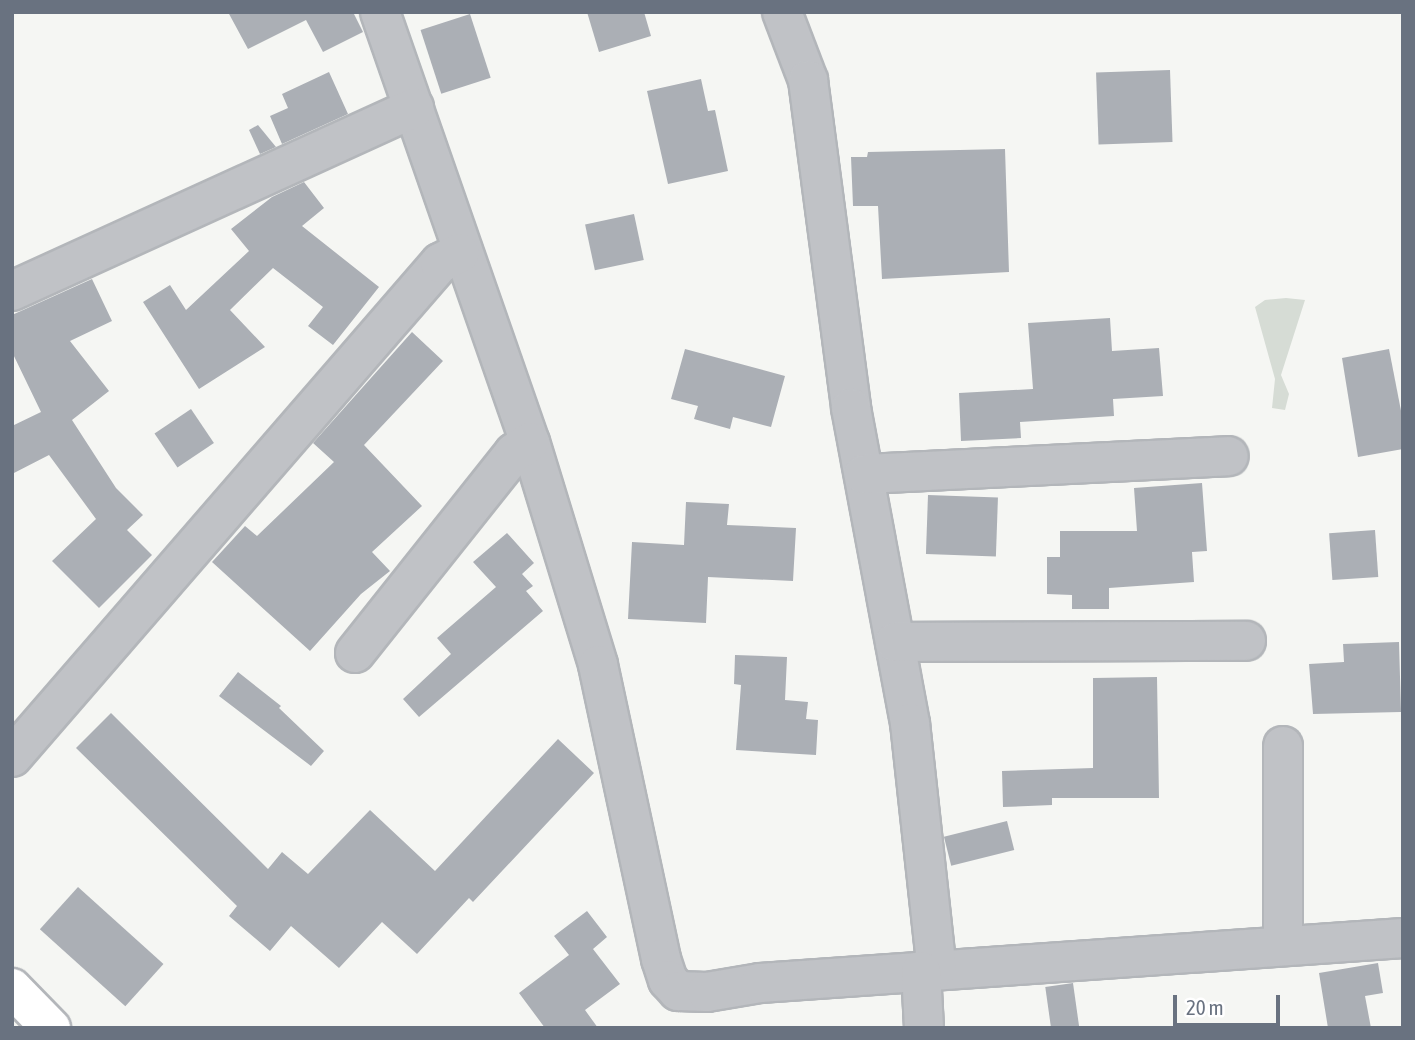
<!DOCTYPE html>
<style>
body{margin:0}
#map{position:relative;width:1415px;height:1040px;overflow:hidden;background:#f5f6f3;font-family:"Asap Condensed",sans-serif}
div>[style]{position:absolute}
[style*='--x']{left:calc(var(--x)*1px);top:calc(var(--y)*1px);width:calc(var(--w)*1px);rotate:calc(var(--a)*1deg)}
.green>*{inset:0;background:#d6dcd5}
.building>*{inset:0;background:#abafb5;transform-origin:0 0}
.roads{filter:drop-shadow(2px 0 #b3b6ba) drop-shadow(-2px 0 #b3b6ba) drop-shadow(0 2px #b3b6ba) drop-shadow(0 -2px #b3b6ba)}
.minor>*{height:38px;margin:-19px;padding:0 19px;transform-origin:19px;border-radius:19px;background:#c0c2c6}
.major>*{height:38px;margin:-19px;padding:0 19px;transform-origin:19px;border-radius:19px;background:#fff}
span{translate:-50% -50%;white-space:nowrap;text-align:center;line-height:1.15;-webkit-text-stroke:7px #fff;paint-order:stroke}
.frame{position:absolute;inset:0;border:14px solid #697280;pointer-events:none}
.scale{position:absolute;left:1173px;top:995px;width:107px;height:32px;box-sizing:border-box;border:4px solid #697280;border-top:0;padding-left:9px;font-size:21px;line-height:24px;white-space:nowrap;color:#697280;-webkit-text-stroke:5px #fff;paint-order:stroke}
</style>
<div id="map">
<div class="green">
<i style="clip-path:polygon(1286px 298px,1305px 300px,1281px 375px,1289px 394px,1285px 410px,1272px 408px,1275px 379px,1255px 307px,1265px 300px)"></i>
</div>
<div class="building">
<i style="clip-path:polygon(228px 12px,353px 12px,363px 32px,323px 52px,306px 20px,248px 49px)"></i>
<i style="clip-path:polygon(587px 12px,644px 12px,651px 36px,599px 52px)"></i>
<i style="left:470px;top:14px;width:67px;height:52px;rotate:72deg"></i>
<i style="left:1170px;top:70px;width:72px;height:74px;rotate:88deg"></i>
<i style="clip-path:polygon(329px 72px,348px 114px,282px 144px,270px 116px,288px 108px,282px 94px)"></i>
<i style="clip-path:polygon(701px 79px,708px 111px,715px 110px,728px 171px,668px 184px,647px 91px)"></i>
<i style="clip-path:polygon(258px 125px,276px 147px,260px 154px,249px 130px)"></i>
<i style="clip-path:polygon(1005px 149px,1009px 272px,882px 279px,878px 206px,853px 206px,851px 157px,867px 157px,868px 152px)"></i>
<i style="clip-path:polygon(304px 182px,324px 208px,302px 226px,379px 287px,333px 345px,308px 326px,323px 307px,273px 268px,230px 310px,265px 347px,199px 389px,143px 302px,170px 285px,186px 310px,249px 251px,231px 229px,272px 197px)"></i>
<i style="left:634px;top:214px;width:47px;height:50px;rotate:78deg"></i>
<i style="clip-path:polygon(92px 279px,112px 321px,70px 341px,109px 391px,72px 420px,116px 488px,143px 515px,127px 530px,152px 555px,99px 608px,52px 561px,96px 519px,49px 455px,12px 474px,12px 426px,41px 412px,12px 352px,12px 315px)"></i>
<i style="clip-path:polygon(1110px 318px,1112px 351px,1159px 348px,1163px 396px,1113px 399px,1114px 416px,1020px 422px,1021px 438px,961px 441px,959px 393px,1033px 389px,1028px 323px)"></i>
<i style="clip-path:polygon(412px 332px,443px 361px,364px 445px,422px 506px,372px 552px,390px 571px,361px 594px,310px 651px,212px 562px,245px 526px,257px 536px,334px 462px,313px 443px)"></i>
<i style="clip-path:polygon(685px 349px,785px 376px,771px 427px,733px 417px,730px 429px,694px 419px,698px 406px,671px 399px)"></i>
<i style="clip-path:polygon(1389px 349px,1403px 421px,1403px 449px,1358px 457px,1342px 358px)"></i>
<i style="left:191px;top:409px;width:41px;height:44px;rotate:56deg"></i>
<i style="clip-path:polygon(1202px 483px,1207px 551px,1192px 552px,1194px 582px,1109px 588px,1109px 609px,1072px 609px,1072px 595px,1047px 594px,1047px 557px,1060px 557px,1060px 531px,1137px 531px,1134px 488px)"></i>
<i style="left:928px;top:495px;width:70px;height:59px;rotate:2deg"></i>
<i style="clip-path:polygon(686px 502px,729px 504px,727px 525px,796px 528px,793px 581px,708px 577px,706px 623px,628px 619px,632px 542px,684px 545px)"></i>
<i style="left:1375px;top:530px;width:47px;height:46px;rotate:86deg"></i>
<i style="clip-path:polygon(507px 533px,534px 563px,522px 574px,533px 586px,526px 591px,543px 611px,419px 717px,403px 699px,451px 654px,437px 638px,496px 587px,473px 562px)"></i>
<i style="clip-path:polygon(1399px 642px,1401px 712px,1313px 714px,1309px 664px,1344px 662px,1343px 644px)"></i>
<i style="clip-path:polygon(735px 655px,787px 657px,785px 700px,808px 702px,806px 719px,818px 720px,816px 755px,736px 750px,741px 685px,734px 684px)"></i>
<i style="clip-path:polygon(238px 672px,281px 706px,279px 708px,324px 751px,311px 766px,219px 696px)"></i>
<i style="clip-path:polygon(1157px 677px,1159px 798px,1052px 798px,1052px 805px,1003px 807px,1002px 771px,1093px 768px,1093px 678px)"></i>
<i style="clip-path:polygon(111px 713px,268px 869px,282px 852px,308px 874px,370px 810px,435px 871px,558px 739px,594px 773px,473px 902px,469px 898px,417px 954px,382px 922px,339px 968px,291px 926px,270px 951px,229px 916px,237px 906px,76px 748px)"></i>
<i style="left:1007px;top:821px;width:30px;height:65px;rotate:76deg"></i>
<i style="left:78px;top:887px;width:115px;height:57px;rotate:42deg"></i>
<i style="clip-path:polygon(587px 911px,607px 937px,593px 949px,620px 984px,585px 1010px,598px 1028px,545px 1028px,519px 993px,569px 955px,554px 936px)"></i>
<i style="clip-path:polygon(1378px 963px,1383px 993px,1365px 996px,1371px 1028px,1328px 1028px,1319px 973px)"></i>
<i style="left:1073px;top:983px;width:45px;height:28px;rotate:82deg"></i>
</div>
<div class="roads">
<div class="minor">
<i style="--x:380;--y:12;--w:455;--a:70.8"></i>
<i style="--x:530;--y:442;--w:233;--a:73"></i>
<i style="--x:598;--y:665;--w:301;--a:77.9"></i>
<i style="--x:661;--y:959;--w:22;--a:72"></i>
<i style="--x:668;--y:980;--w:15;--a:48"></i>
<i style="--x:678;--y:991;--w:29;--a:2"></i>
<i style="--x:707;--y:992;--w:54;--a:-9.6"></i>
<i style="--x:760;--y:983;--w:645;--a:-4"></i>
<i style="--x:782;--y:12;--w:73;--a:69.1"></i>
<i style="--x:808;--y:80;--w:331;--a:82.5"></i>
<i style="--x:851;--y:408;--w:320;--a:79.4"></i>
<i style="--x:910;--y:723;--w:248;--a:83.8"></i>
<i style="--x:12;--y:291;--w:442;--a:-24.5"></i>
<i style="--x:864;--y:474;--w:365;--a:-2.8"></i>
<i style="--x:895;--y:642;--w:351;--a:-0.2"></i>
<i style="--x:355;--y:653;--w:256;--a:-51.5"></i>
<i style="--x:514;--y:453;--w:19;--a:-35"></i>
<i style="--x:1283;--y:746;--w:200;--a:90"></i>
<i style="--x:12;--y:757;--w:654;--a:-49.09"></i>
<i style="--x:440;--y:263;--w:22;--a:-27"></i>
<i style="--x:921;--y:971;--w:57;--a:87"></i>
</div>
<div class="major">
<i style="--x:12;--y:988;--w:56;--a:45.7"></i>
</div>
</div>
<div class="frame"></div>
<div class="scale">20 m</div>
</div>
